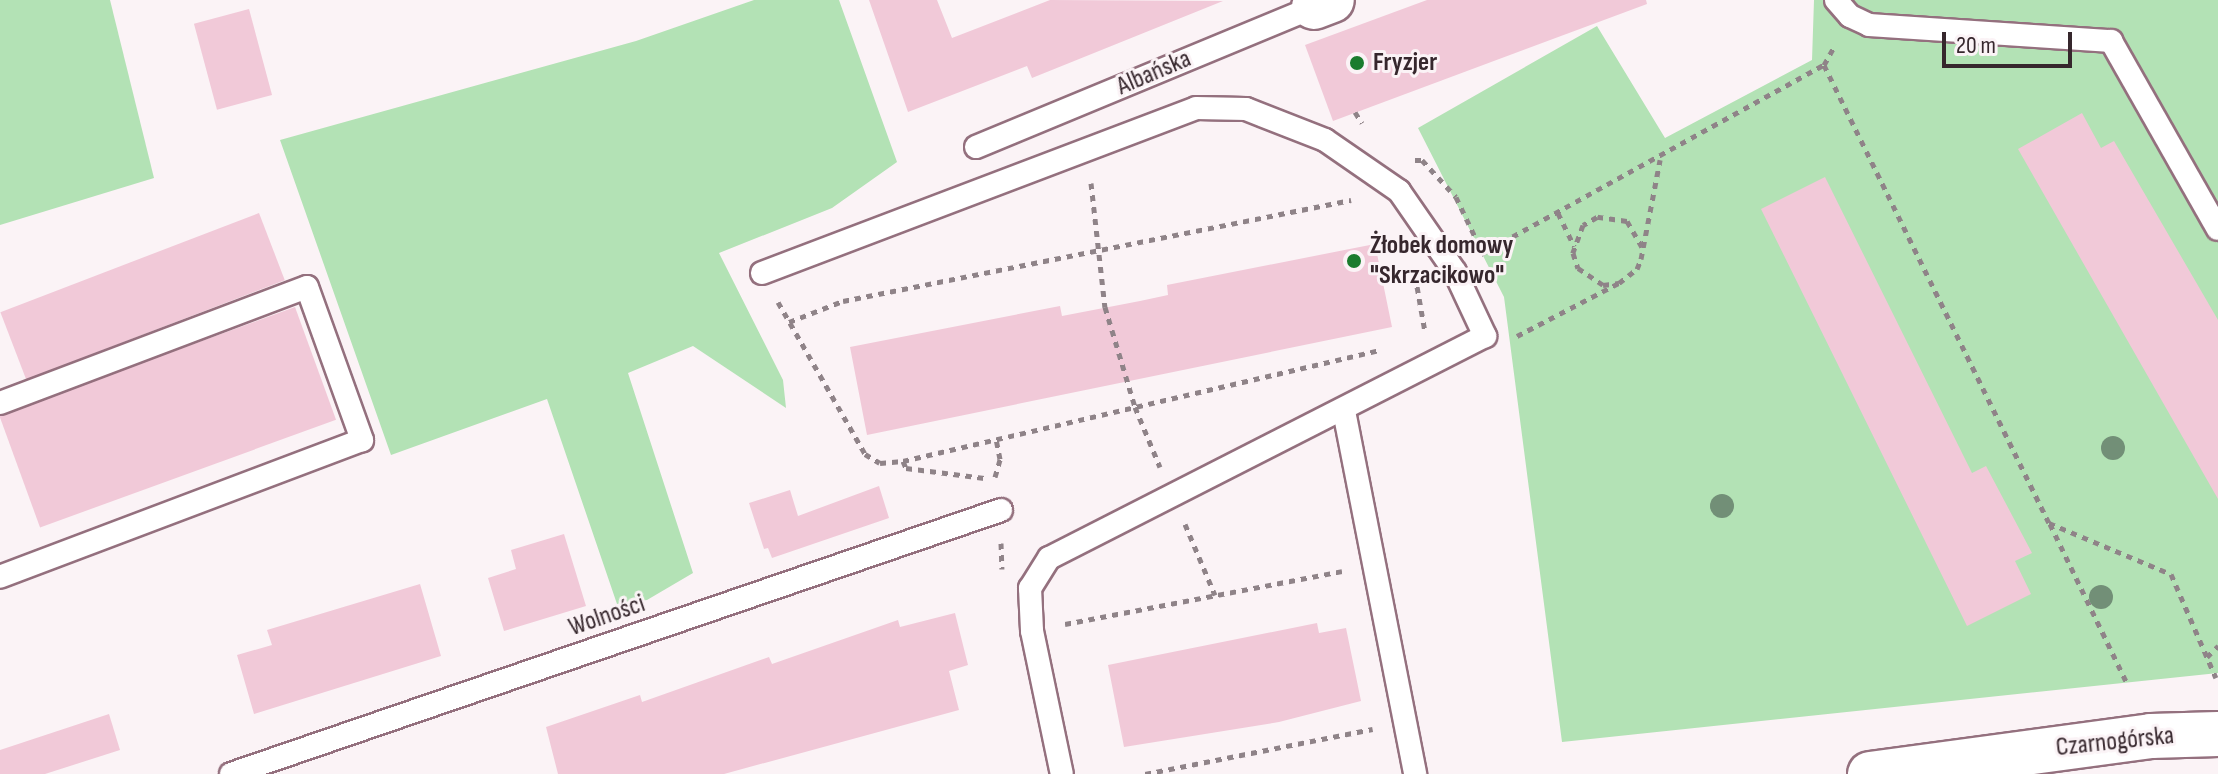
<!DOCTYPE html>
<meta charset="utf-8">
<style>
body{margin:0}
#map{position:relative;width:2218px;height:774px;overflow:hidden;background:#fbf3f6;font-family:"Sofia Sans Condensed",sans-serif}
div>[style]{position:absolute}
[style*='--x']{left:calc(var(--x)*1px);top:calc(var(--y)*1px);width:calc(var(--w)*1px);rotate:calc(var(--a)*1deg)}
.green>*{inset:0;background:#b3e2b5}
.building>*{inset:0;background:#f1c9d8;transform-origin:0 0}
.path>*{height:5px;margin-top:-2.5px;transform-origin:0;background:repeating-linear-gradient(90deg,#8f8388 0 6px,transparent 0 12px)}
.roads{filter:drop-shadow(2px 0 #94707e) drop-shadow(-2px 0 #94707e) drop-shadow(0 2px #94707e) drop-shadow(0 -2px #94707e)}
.lane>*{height:22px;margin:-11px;padding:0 11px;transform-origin:11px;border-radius:11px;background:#fff}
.street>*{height:44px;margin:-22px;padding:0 22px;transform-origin:22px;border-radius:22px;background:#fff}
.trees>*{width:24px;height:24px;margin:-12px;border-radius:50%;background:#728f77}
.dots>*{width:22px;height:22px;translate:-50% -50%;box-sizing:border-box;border:4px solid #fbf3f6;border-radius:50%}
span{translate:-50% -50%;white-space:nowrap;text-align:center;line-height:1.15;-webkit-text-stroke:6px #fbf3f6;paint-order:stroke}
.poi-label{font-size:26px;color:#36272d;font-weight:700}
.left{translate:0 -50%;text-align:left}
.street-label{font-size:26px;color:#36272d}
.scale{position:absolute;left:1942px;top:32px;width:130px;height:36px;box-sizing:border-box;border:4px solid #36272d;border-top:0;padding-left:10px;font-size:24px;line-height:28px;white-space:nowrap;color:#36272d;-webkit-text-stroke:6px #fbf3f6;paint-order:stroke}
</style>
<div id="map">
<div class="green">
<i style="clip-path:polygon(0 0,110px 0,154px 178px,0 225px)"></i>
<i style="clip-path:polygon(754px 0,839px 0,897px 162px,832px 208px,719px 253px,783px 380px,786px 408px,693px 346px,628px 373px,693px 573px,647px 600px,617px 604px,547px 399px,391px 455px,280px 140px,636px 41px)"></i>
<i style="clip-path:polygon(1814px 0,2218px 0,2218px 673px,1562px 742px,1504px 297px,1418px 128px,1597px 26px,1665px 138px,1812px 60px)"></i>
</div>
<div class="building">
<i style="clip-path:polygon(869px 0,937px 0,952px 38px,1050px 0,1223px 1px,1032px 78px,1027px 66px,908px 112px)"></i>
<i style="clip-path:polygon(1427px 0,1646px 0,1647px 4px,1333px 121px,1305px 45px)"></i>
<i style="left:249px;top:9px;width:89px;height:57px;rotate:75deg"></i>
<i style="clip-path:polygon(2082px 113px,2101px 148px,2114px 141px,2218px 320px,2218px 499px,2018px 149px)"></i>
<i style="clip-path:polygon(1825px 177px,1972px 473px,1986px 466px,2032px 553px,2015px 561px,2031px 594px,1967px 626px,1761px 209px)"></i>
<i style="left:259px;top:213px;width:72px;height:277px;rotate:69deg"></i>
<i style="clip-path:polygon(1375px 244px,1392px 327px,867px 435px,850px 347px,1060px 306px,1062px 316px,1140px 301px,1168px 295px,1167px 285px)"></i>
<i style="left:295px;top:307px;width:120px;height:315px;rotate:70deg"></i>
<i style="clip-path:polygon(879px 486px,889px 518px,772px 558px,768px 548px,764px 549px,749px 503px,790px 490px,798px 516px)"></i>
<i style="clip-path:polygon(564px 534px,586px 606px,504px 631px,488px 578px,516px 569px,511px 550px)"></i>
<i style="clip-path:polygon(420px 584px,441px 656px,254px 714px,237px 655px,272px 645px,267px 630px)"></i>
<i style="clip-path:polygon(955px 613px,968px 665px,949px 671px,959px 710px,724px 774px,558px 774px,546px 727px,640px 695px,642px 702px,769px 657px,772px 664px,898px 620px,900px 627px)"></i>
<i style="clip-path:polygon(1317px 623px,1319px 633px,1346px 628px,1361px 701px,1279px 722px,1124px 747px,1108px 665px)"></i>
<i style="clip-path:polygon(109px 714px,120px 750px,45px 774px,0 774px,0 750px)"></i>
</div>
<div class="path">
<i style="--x:1824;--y:65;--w:510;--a:63.84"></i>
<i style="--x:2049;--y:523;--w:132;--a:22.7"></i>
<i style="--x:2171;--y:574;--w:113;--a:66.6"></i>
<i style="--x:1355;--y:112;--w:13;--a:58"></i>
<i style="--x:1415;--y:160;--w:7;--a:0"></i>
<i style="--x:1422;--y:160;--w:50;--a:47.4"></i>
<i style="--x:1456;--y:197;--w:49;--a:64.5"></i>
<i style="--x:1091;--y:183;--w:125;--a:83.6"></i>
<i style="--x:1105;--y:307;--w:104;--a:73.3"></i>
<i style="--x:1135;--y:407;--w:65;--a:67.4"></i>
<i style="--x:1558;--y:213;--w:37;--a:64"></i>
<i style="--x:1642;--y:247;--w:30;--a:-120"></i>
<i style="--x:1627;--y:221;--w:30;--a:-172"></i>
<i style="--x:1597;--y:217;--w:16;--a:150"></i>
<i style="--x:1583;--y:225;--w:30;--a:110"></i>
<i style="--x:1573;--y:253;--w:16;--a:72"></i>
<i style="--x:1578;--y:268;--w:30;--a:34"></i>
<i style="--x:1603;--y:285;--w:16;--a:-7"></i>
<i style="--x:1619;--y:283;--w:23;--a:-38"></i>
<i style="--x:1637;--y:269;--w:11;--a:-68"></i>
<i style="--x:1641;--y:259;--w:101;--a:-79.1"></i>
<i style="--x:1481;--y:254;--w:392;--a:-28.9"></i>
<i style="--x:1824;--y:65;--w:23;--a:-61"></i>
<i style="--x:1415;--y:275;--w:58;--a:80"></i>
<i style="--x:778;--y:302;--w:175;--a:60.2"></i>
<i style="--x:865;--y:454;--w:17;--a:31"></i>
<i style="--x:880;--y:463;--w:23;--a:-5"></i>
<i style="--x:903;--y:461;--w:8;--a:67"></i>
<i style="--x:906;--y:468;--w:79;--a:7.3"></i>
<i style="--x:789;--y:322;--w:58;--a:-21.3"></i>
<i style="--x:843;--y:301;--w:518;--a:-11.24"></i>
<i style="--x:1517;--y:336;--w:115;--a:-27.5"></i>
<i style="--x:903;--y:461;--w:489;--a:-13.1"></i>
<i style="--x:995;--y:477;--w:19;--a:-74"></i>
<i style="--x:1000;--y:459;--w:20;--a:-101"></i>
<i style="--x:1185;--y:524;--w:77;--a:67.1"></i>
<i style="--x:2050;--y:524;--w:179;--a:64.2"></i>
<i style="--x:1001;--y:543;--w:26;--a:88"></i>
<i style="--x:1065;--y:624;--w:282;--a:-10.8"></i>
<i style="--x:2207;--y:657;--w:16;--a:-45"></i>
<i style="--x:1145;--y:774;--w:232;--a:-11.2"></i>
</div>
<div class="roads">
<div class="lane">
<i style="--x:1836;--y:0;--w:21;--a:49"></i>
<i style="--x:1850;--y:16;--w:21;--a:25"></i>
<i style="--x:1869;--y:25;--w:243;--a:3.8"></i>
<i style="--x:2111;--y:41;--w:216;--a:60.4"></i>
<i style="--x:976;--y:147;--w:366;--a:-22.5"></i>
<i style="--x:762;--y:273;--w:464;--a:-20.8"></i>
<i style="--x:1196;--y:108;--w:50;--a:1.1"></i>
<i style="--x:1246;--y:109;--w:85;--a:21.4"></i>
<i style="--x:1325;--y:140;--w:90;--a:34.6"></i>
<i style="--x:1399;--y:191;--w:98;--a:55.3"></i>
<i style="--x:1455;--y:272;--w:71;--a:64.9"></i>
<i style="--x:1485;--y:336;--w:489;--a:153"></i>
<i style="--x:1049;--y:558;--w:36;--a:122"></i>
<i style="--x:1030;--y:588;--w:43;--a:87.3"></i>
<i style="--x:1032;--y:631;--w:146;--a:78.2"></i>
<i style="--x:0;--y:403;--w:328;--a:-20.7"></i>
<i style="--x:307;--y:287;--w:163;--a:70.2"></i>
<i style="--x:362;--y:440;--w:387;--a:159.3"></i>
<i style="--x:1344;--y:411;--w:370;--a:78.9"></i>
<i style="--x:231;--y:774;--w:814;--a:-18.92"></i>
</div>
<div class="street">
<i style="--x:1314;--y:7;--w:19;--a:-21"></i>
<i style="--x:1870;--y:774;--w:284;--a:-7.7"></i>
<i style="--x:2151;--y:736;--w:67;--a:-1.7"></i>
</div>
</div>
<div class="trees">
<i style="left:2113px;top:448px"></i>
<i style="left:1722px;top:506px"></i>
<i style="left:2101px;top:597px"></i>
</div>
<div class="dots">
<i style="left:1357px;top:63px;background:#1b7c2e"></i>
<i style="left:1354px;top:261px;background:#1b7c2e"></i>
</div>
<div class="poi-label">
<span class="left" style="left:1373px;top:63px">Fryzjer</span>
<span class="left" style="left:1370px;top:261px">Żłobek domowy<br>"Skrzacikowo"</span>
</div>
<div class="street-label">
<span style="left:1154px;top:73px;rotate:-23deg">Albańska</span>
<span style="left:607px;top:616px;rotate:-19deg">Wolności</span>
<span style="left:2115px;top:742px;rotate:-6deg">Czarnogórska</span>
</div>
<div class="scale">20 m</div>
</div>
